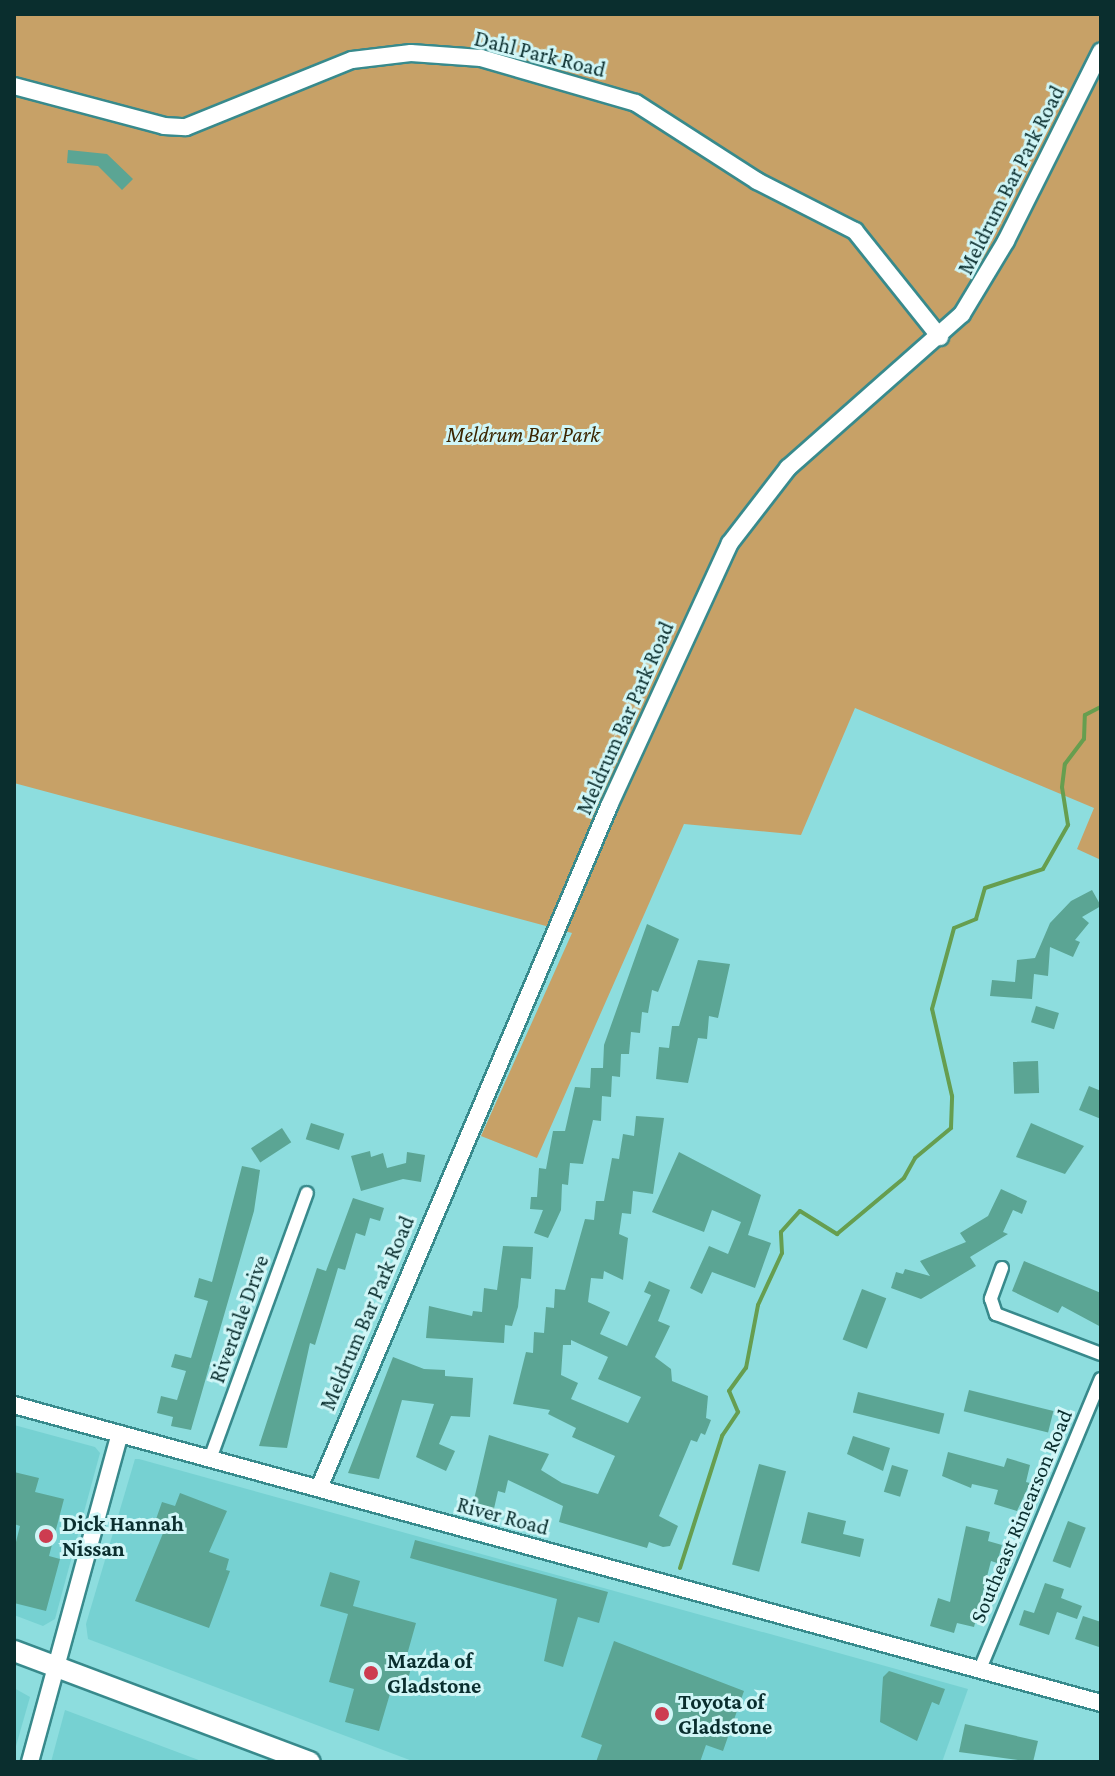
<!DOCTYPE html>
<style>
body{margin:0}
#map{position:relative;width:1115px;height:1776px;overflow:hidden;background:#8dddde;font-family:"Crimson Pro",serif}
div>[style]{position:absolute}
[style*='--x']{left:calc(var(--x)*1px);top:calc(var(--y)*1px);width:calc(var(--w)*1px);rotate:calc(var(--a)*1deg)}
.built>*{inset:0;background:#76d1d2}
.green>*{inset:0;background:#c7a167}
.stream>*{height:4px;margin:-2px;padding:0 2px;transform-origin:2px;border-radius:2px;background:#669e4f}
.building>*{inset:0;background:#5ba594;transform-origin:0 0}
.roads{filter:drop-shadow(2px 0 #388a8c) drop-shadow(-2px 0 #388a8c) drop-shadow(0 2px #388a8c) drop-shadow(0 -2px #388a8c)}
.minor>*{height:12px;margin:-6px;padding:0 6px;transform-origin:6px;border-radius:6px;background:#fff}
.tertiary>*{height:16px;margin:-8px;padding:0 8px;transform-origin:8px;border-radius:8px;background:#fff}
.primary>*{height:20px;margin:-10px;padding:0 10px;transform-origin:10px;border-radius:10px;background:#fff}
.dots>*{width:22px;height:22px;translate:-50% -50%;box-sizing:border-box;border:4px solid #d0f6f7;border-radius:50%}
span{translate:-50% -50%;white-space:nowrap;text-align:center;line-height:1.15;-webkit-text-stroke:6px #d0f6f7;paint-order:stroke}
.street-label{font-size:22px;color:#0a2e2e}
.park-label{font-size:22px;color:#3b2500;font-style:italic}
.poi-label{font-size:22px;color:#0a2e2e;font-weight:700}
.left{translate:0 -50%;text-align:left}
.frame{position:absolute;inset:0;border:16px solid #0a2e2e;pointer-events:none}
</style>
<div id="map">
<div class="built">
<i style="clip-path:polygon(14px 1425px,95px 1447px,100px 1453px,55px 1619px,43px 1626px,14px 1615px)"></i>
<i style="clip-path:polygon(135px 1459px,139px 1459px,968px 1689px,942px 1762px,415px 1762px,88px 1639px,86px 1624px)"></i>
<i style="clip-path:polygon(14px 1688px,30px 1697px,14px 1753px)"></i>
<i style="clip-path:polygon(65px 1710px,204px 1762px,51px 1762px)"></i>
</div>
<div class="green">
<i style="clip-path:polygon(14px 14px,1101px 14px,1101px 860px,1077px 849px,1094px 808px,855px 708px,801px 835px,684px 824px,537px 1158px,481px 1136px,572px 933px,14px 783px)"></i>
</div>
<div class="stream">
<i style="--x:680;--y:1568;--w:139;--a:-72.3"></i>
<i style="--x:722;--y:1436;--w:29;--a:-56"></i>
<i style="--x:738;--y:1412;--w:23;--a:-113"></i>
<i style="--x:729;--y:1391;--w:29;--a:-54"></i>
<i style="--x:746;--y:1368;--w:64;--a:-79.2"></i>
<i style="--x:758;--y:1305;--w:57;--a:-65.2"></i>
<i style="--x:782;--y:1253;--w:21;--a:-93"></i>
<i style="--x:781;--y:1232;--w:28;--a:-48"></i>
<i style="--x:800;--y:1211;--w:44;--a:31.9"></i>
<i style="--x:837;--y:1234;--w:87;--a:-39.9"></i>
<i style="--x:904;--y:1178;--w:23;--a:-61"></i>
<i style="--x:915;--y:1158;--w:47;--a:-39.8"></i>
<i style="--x:951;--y:1128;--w:32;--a:-88"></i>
<i style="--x:952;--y:1096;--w:89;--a:-102.9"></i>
<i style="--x:932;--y:1009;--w:84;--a:-74.8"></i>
<i style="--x:954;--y:928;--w:24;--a:-22"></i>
<i style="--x:976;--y:919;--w:32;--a:-74"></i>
<i style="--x:985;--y:888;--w:61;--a:-18.1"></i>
<i style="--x:1043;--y:869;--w:51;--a:-60.4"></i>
<i style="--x:1068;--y:825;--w:38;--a:-99"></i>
<i style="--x:1062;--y:787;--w:23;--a:-83"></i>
<i style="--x:1065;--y:764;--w:31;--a:-53"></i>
<i style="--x:1084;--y:739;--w:24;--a:-88"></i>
<i style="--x:1085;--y:715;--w:18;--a:-27"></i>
</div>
<div class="building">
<i style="clip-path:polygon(68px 150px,107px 154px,133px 179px,122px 190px,98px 166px,67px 163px)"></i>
<i style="clip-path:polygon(1092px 890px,1101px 906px,1082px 917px,1089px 923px,1075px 940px,1080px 942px,1073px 957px,1050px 947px,1048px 976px,1034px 974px,1032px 999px,990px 996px,992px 980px,1015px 982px,1017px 960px,1035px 958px,1050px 923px,1071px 901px)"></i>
<i style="clip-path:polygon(647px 924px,679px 939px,658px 992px,652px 990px,648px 1013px,642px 1012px,640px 1033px,631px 1032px,629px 1054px,621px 1054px,620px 1077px,612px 1076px,611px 1097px,602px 1096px,601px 1121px,593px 1120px,583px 1164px,570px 1163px,568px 1185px,562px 1184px,561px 1210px,548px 1238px,534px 1233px,543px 1210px,530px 1209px,531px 1197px,537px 1197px,539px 1168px,546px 1169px,553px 1131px,565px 1131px,575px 1087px,590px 1088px,591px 1068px,603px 1068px,604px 1045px)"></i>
<i style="clip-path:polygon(698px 960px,730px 964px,718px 1018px,709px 1016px,707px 1039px,698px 1038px,688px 1083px,656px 1079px,659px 1047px,669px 1048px,672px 1026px,679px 1026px)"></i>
<i style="left:1036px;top:1006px;width:24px;height:17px;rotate:17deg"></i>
<i style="left:1038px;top:1061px;width:32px;height:25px;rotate:88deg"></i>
<i style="clip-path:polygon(1089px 1086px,1101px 1091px,1101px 1119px,1079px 1110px)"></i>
<i style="clip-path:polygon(evenodd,636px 1116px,664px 1118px,653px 1194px,633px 1191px,631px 1214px,622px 1213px,619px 1234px,628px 1238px,623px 1280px,604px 1271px,603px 1279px,591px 1278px,588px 1302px,610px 1312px,600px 1334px,627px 1346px,651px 1295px,644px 1292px,649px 1281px,670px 1290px,658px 1321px,670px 1326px,655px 1357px,671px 1369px,672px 1381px,708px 1396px,706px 1418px,711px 1420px,705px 1435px,701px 1433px,697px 1442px,691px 1440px,659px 1516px,678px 1526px,670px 1546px,663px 1547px,649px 1542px,647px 1548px,559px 1522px,563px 1506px,508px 1480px,505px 1493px,498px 1491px,493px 1513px,472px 1508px,489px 1435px,549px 1454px,541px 1470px,562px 1483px,598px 1494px,615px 1456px,572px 1437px,576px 1428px,548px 1414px,550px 1410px,513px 1404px,526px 1352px,533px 1353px,534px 1332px,544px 1333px,546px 1307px,554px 1308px,555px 1289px,565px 1290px,585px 1219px,594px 1220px,596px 1201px,604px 1201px,612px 1158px,619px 1159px,623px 1134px,634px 1136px,636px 1116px,571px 1340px,608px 1357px,598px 1379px,641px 1397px,628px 1423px,571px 1399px,578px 1383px,561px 1375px,563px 1345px,571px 1345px,571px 1340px)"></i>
<i style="left:311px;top:1123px;width:35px;height:17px;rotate:18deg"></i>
<i style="clip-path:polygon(1031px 1123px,1084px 1146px,1065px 1174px,1016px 1157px)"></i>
<i style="left:282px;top:1128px;width:17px;height:37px;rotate:57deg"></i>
<i style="clip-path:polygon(370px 1151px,371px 1157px,383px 1153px,387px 1168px,406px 1163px,407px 1152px,425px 1155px,421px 1182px,403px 1179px,361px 1191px,351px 1156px)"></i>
<i style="clip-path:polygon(679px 1152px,761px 1195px,748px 1235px,771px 1243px,755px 1288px,712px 1272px,702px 1294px,690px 1288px,709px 1246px,728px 1254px,741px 1222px,712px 1210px,704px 1232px,652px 1212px)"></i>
<i style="clip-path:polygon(242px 1166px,260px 1170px,254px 1211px,191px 1430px,171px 1426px,173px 1417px,157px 1413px,161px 1396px,177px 1400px,186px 1371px,171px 1367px,175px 1354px,191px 1358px,208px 1301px,194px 1297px,199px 1278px,212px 1282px)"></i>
<i style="clip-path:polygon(1001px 1189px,1027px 1201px,1022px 1214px,1013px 1210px,1003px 1232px,1008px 1234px,970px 1257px,976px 1266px,921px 1299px,891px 1288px,896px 1272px,903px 1274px,905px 1269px,930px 1276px,920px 1261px,966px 1242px,960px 1233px,988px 1216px)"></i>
<i style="clip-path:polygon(353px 1198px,384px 1208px,380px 1221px,370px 1218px,365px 1236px,356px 1233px,345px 1270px,338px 1268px,315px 1345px,310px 1343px,287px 1448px,259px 1446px,317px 1268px,326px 1271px)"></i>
<i style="clip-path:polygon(503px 1246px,533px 1247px,531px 1279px,521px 1278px,518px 1307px,512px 1326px,505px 1325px,504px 1343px,426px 1338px,429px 1306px,472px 1316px,473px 1311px,482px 1312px,484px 1288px,497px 1290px)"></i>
<i style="clip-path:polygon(1024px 1261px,1101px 1293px,1101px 1327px,1062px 1306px,1058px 1313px,1012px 1291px)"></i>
<i style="left:862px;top:1289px;width:26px;height:54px;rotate:21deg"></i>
<i style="clip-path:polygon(393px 1357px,424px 1369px,445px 1370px,445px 1376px,473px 1378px,470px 1417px,451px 1416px,439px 1444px,455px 1451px,446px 1471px,416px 1457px,434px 1404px,402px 1400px,379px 1479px,348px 1473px)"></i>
<i style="left:969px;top:1390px;width:87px;height:22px;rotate:14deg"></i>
<i style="left:858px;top:1392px;width:89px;height:21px;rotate:14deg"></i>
<i style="clip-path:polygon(853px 1436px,890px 1448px,883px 1471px,847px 1454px)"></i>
<i style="clip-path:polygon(948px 1452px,1004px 1467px,1007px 1458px,1030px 1465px,1026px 1482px,1030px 1483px,1017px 1511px,994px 1504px,998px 1490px,972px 1484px,971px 1488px,942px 1476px)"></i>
<i style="left:759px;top:1464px;width:28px;height:104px;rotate:15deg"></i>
<i style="left:892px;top:1465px;width:17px;height:28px;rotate:17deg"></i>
<i style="clip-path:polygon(14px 1472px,39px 1478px,35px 1492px,64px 1499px,49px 1556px,60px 1559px,46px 1611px,14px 1603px,14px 1550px,20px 1526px,14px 1524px)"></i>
<i style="clip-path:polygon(180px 1493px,227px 1511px,209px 1552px,229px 1559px,226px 1570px,230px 1571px,209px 1628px,135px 1601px,166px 1526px,155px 1522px,162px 1502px,175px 1506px)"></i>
<i style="clip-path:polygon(808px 1512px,846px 1521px,843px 1534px,864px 1539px,860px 1557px,801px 1543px)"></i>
<i style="left:1068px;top:1521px;width:19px;height:43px;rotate:21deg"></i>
<i style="clip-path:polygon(966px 1526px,990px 1532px,988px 1541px,1002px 1545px,997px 1563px,991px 1561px,974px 1627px,957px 1623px,954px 1633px,930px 1626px,938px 1598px,950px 1602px)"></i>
<i style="clip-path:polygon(415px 1540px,608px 1592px,599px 1623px,578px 1617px,563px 1667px,544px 1661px,557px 1599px,410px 1558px)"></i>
<i style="clip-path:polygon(330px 1572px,360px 1581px,353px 1606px,416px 1623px,405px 1662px,412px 1664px,405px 1691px,392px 1687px,379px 1731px,345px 1722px,354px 1689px,329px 1682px,348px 1614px,320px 1606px)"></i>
<i style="clip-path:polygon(1045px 1583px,1064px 1589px,1061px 1598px,1082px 1606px,1077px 1619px,1057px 1612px,1049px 1635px,1019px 1625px,1024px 1610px,1034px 1613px)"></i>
<i style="clip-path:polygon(1083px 1616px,1101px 1622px,1099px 1647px,1075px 1639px)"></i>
<i style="clip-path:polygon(614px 1641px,744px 1691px,723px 1751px,706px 1745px,700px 1762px,596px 1762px,602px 1745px,581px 1737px)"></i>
<i style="clip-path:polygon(889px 1671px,945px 1689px,939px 1705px,932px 1702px,917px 1741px,880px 1722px,883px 1677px)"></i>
<i style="clip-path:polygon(965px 1724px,1038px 1741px,1033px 1762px,959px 1752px)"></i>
</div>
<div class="roads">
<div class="minor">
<i style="--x:1002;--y:1268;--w:33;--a:110"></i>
<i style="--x:991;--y:1299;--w:16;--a:72"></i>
<i style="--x:996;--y:1314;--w:112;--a:20.9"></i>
<i style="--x:210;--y:1459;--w:283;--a:-70"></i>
<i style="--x:980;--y:1669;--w:314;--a:-67.4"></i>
</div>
<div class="tertiary">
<i style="--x:14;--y:86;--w:155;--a:14.9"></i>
<i style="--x:164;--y:126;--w:22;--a:3"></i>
<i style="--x:186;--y:127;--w:179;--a:-22"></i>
<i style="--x:352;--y:60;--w:59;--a:-6.8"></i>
<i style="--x:411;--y:53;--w:70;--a:4.1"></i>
<i style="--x:481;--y:58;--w:161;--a:16.2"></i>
<i style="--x:636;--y:103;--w:144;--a:32.8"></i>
<i style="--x:757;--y:181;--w:110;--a:27"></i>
<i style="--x:855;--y:231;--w:136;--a:51.3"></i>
<i style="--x:14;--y:1405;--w:1127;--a:15.33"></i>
<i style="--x:319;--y:1488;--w:741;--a:-66.96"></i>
<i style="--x:609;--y:806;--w:289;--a:-65.3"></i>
<i style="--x:730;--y:543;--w:95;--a:-52.3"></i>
<i style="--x:788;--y:468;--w:232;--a:-41.5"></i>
<i style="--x:962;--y:314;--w:85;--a:-58.9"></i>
<i style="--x:1006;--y:241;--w:212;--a:-63.4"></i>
<i style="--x:30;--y:1762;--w:340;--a:-74.7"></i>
</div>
<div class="primary">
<i style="--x:14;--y:1651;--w:316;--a:20.6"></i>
</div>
</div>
<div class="dots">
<i style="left:46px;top:1536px;background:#cd3c50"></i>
<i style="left:371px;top:1673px;background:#cd3c50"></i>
<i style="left:662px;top:1714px;background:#cd3c50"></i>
</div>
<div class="street-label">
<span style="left:540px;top:54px;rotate:14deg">Dahl Park Road</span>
<span style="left:1011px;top:180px;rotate:-63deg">Meldrum Bar Park Road</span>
<span style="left:625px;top:718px;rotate:-66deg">Meldrum Bar Park Road</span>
<span style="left:367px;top:1313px;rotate:-67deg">Meldrum Bar Park Road</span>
<span style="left:239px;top:1319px;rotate:-70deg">Riverdale Drive</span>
<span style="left:503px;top:1516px;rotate:15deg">River Road</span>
<span style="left:1021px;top:1516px;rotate:-67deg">Southeast Rinearson Road</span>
</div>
<div class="park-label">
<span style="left:523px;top:435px">Meldrum Bar Park</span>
</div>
<div class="poi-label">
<span class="left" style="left:62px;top:1536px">Dick Hannah<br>Nissan</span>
<span class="left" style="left:387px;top:1673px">Mazda of<br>Gladstone</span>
<span class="left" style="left:678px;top:1714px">Toyota of<br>Gladstone</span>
</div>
<div class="frame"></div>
</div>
